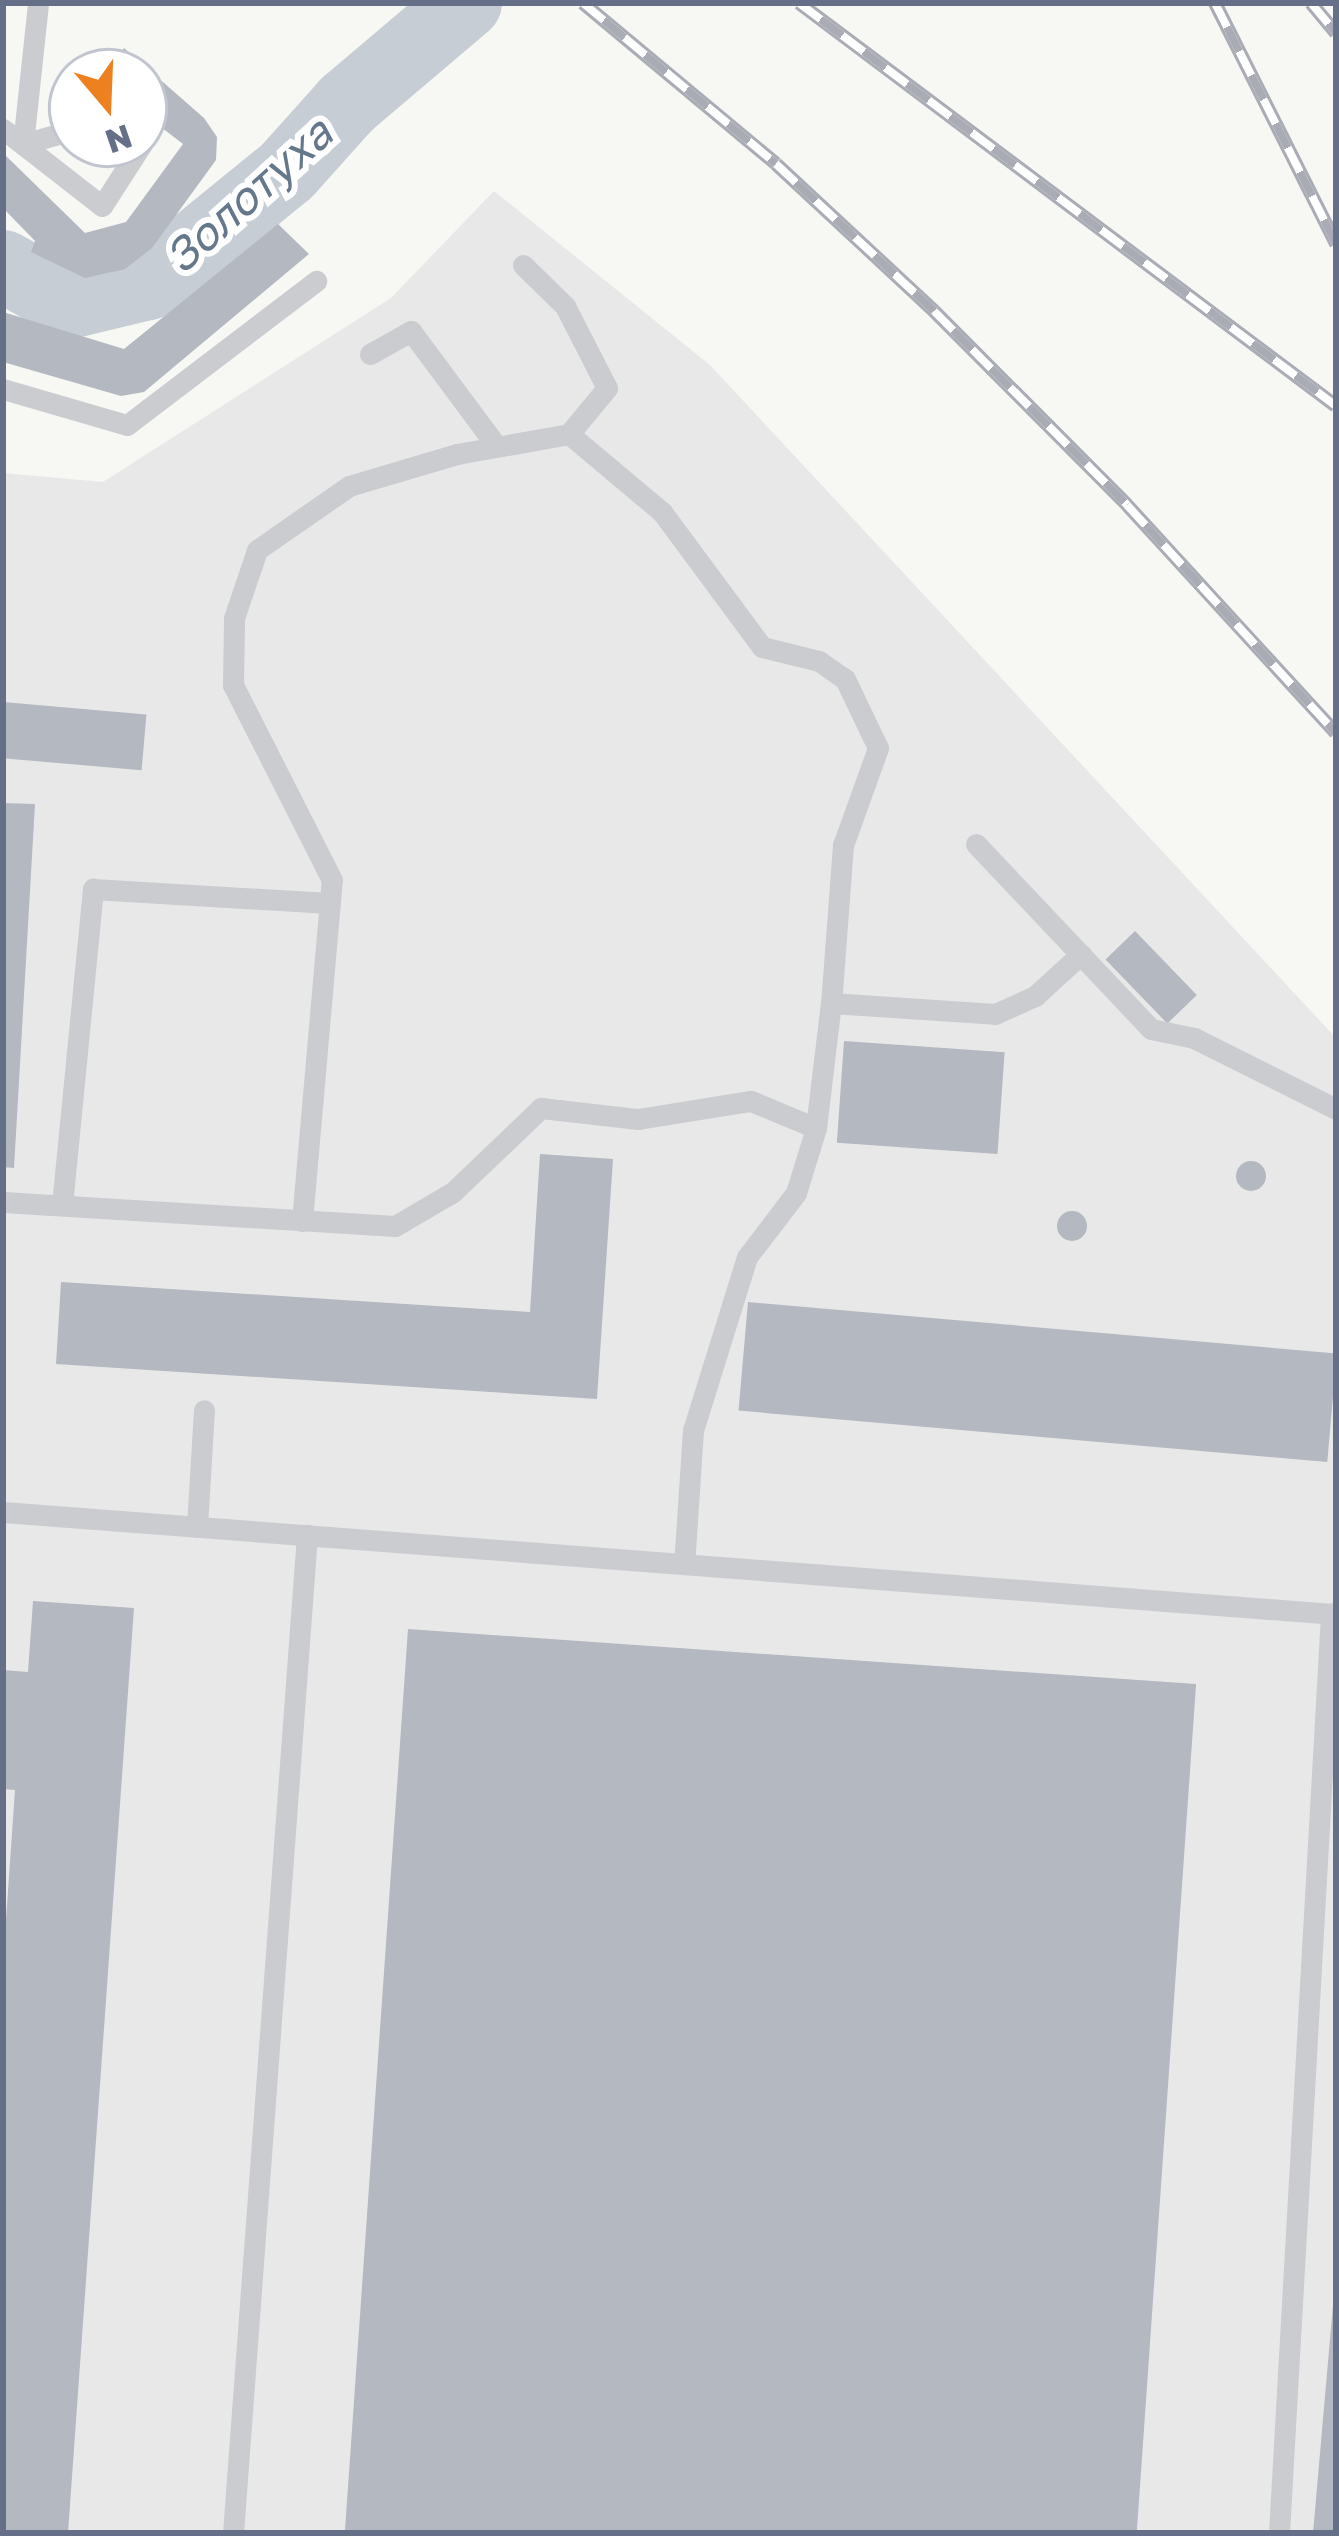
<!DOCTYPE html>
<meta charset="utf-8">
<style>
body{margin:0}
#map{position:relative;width:1339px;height:2536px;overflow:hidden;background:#f7f8f4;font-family:"Golos Text",sans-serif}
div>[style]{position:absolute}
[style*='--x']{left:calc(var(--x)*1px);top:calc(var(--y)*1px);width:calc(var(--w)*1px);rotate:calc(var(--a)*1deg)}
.built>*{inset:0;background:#e8e8e8}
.river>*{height:72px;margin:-36px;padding:0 36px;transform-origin:36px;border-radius:36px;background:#c7cdd4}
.building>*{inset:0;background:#b4b8c0;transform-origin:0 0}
.round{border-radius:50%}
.service>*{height:21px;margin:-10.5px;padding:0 10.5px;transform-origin:10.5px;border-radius:10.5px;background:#caccd0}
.rail>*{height:14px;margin-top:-7px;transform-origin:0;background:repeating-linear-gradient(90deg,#fff 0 27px,#a9acb4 0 54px);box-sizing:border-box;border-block:3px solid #a9acb4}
span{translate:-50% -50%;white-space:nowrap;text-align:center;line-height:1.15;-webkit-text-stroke:12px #fff;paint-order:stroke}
.water-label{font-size:45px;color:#65778b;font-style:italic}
.frame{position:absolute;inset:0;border:6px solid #656f87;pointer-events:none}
.north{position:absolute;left:48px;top:48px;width:120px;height:120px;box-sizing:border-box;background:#fff;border:3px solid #c1c5cf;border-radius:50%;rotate:161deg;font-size:33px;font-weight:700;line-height:48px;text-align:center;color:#656f87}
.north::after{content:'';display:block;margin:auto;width:42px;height:54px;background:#ed811f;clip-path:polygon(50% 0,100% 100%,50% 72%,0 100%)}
</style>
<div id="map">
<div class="built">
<i style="clip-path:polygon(494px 191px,710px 365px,1336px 1038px,1336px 2533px,3px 2533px,3px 473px,103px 482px,391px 298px)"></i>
</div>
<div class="river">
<i style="--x:3;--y:266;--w:76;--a:29.3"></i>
<i style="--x:69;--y:303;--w:81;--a:-13.5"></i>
<i style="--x:148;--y:284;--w:179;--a:-39.1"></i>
<i style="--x:287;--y:171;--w:90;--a:-48.2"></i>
<i style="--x:347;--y:104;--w:156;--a:-40.3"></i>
</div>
<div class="building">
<i style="clip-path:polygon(124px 48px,204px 118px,217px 137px,216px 160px,152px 248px,125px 269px,85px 278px,31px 252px,35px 241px,3px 208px,3px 153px,85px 233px,126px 222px,183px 144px,144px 114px,144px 72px,112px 72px)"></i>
<i style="clip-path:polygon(278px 224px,309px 254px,144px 392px,121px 396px,3px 362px,3px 312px,124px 349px)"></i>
<i style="left:3px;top:702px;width:144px;height:56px;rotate:5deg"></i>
<i style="clip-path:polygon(3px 803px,35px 804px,14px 1168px,3px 1167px)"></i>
<i style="left:1135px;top:931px;width:89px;height:41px;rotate:46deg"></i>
<i style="left:844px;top:1041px;width:161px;height:102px;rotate:4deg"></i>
<i style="clip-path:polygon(540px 1154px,613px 1159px,597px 1399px,56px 1364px,61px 1282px,530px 1312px)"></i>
<i class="round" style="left:1236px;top:1161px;width:30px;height:30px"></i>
<i class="round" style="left:1057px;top:1211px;width:30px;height:30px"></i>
<i style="left:748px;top:1302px;width:591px;height:109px;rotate:5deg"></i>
<i style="clip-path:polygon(33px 1601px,134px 1608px,68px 2533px,3px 2533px,3px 1963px,15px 1790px,3px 1789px,3px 1670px,28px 1672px)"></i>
<i style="left:408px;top:1629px;width:790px;height:906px;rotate:4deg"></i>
<i style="clip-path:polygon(1333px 2305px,1336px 2533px,1313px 2533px)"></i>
</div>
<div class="service">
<i style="--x:3;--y:129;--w:125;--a:37.9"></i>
<i style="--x:102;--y:206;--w:74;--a:-57.2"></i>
<i style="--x:23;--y:144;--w:142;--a:-83.9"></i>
<i style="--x:23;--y:144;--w:51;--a:-15.9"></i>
<i style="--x:523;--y:265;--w:59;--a:44.3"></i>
<i style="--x:565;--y:306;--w:92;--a:62.9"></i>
<i style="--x:607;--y:388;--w:60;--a:129.6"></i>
<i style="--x:370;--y:354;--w:47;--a:-29.3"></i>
<i style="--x:411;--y:331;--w:144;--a:53.4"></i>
<i style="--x:3;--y:389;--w:129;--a:16.2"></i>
<i style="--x:127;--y:425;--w:238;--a:-37.3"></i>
<i style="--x:976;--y:844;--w:255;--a:46.6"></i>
<i style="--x:1151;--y:1029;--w:44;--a:11.8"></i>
<i style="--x:1194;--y:1038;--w:159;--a:26.6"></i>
<i style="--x:816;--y:1128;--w:126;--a:-83.2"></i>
<i style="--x:831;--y:1003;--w:164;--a:3.8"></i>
<i style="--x:995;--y:1014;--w:44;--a:-24.2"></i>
<i style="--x:1035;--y:996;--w:62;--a:-42.4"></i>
<i style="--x:3;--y:1202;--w:393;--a:3.5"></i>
<i style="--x:395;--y:1226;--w:67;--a:-30.4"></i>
<i style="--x:453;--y:1192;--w:122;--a:-43.7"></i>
<i style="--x:541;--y:1108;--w:98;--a:6.5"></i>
<i style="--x:638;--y:1119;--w:114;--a:-9.1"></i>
<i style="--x:751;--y:1101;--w:70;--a:22.6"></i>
<i style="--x:816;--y:1128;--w:68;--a:107.1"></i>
<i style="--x:796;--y:1193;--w:81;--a:127.4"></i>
<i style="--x:747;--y:1257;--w:181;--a:107.3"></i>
<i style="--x:693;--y:1430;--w:134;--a:93.8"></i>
<i style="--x:62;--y:1205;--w:318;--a:-84.4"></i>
<i style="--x:93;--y:889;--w:237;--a:3.4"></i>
<i style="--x:302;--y:1221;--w:342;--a:-85"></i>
<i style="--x:332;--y:880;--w:219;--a:-116.9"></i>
<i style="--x:233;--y:685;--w:67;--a:-89.1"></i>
<i style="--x:234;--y:618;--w:72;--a:-71.3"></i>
<i style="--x:257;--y:550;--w:112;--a:-34.8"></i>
<i style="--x:349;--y:486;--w:113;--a:-16.5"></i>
<i style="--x:457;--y:454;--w:114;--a:-10.1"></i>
<i style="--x:569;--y:434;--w:121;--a:40"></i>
<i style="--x:662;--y:512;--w:168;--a:53.5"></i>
<i style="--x:762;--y:647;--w:59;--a:13.8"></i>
<i style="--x:819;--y:661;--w:32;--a:35"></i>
<i style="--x:845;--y:679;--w:76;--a:64.4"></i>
<i style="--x:878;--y:748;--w:103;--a:109.8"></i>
<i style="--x:843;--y:845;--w:158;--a:94.3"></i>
<i style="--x:3;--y:1512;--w:1337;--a:4.38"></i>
<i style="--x:197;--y:1527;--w:117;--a:-86.6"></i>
<i style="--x:233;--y:2533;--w:1001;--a:-85.76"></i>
<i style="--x:1279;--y:2533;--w:921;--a:-86.76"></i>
</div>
<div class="rail">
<i style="--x:583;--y:3;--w:251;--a:39.8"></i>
<i style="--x:776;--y:164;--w:216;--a:42.9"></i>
<i style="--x:934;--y:311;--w:274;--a:45.1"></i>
<i style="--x:1127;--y:505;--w:309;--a:47.5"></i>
<i style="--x:799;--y:3;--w:671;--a:36.89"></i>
<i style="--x:1215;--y:3;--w:270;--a:63.3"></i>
<i style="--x:1311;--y:3;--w:39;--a:50"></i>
</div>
<div class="water-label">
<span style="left:248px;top:195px;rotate:-42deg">Золотуха</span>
</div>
<div class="frame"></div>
<div class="north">N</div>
</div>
